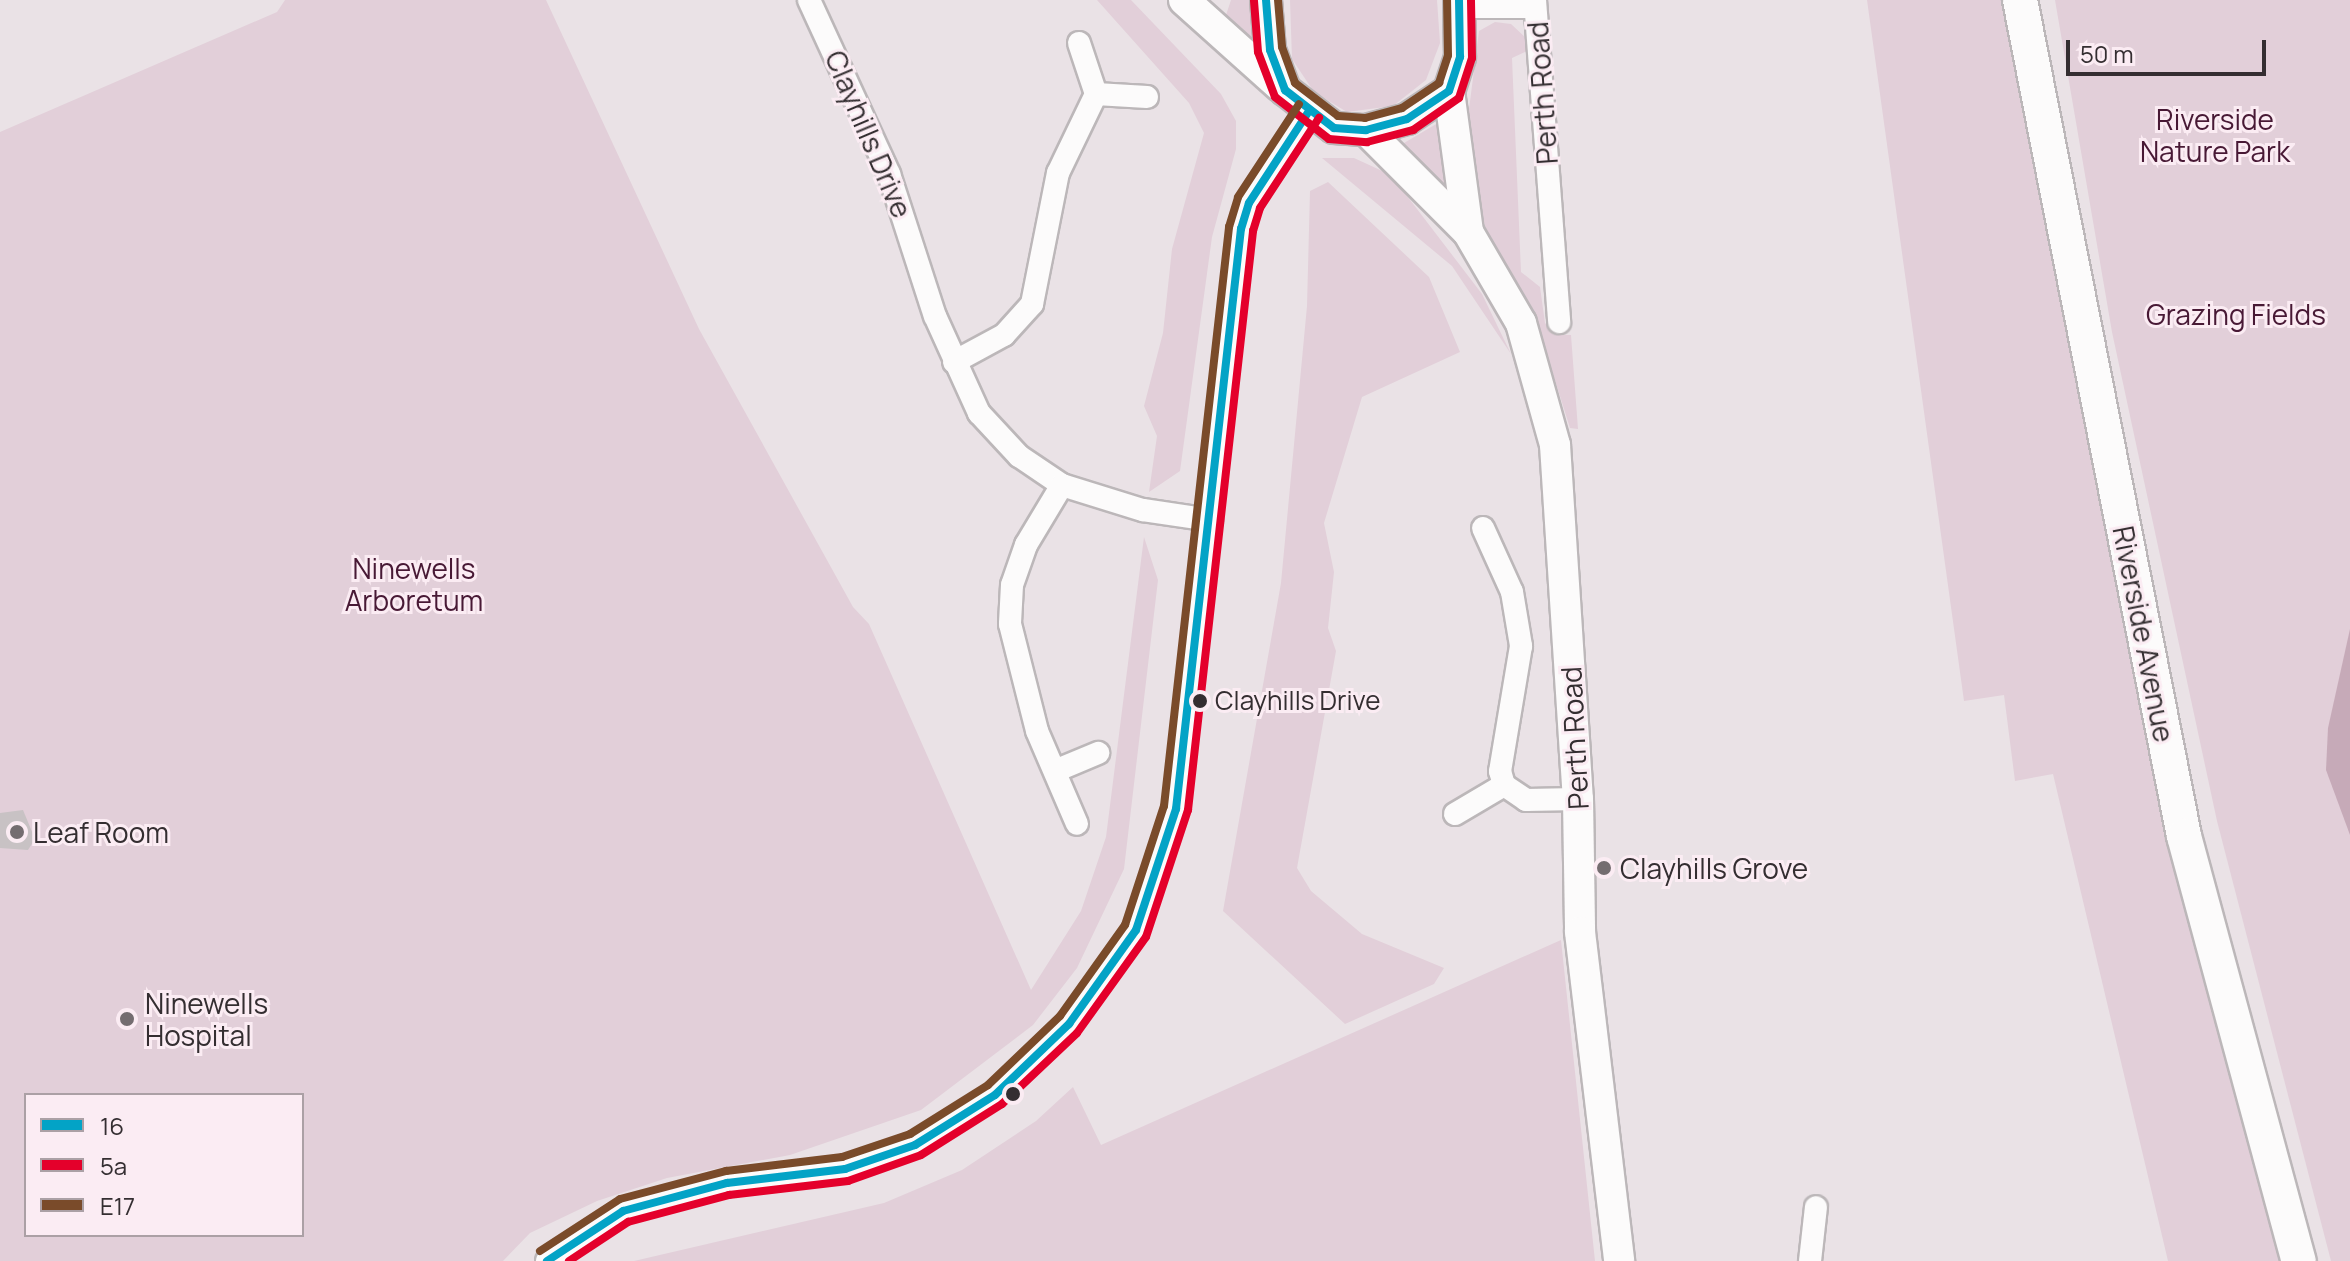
<!DOCTYPE html>
<style>
body{margin:0}
#map{position:relative;width:2350px;height:1261px;overflow:hidden;background:#eae2e6;font-family:Manrope,sans-serif}
div>[style]{position:absolute}
[style*='--x']{left:calc(var(--x)*1px);top:calc(var(--y)*1px);width:calc(var(--w)*1px);rotate:calc(var(--a)*1deg)}
.green>*{inset:0;background:#e2cfd9}
.water>*{inset:0;background:#c6aab8}
.building>*{inset:0;background:#c8c2c4}
.roads{filter:drop-shadow(2px 0 #bcb7b9) drop-shadow(-2px 0 #bcb7b9) drop-shadow(0 2px #bcb7b9) drop-shadow(0 -2px #bcb7b9)}
.street>*{height:22px;margin:-11px;padding:0 11px;transform-origin:11px;border-radius:11px;background:#fcfbfb}
.secondary>*{height:30px;margin:-15px;padding:0 15px;transform-origin:15px;border-radius:15px;background:#fcfbfb}
.primary>*{height:34px;margin:-17px;padding:0 17px;transform-origin:17px;border-radius:17px;background:#fcfbfb}
.bus-1>*{height:8px;margin:-4px;padding:0 4px;transform-origin:4px;border-radius:4px;background:#03a3c6}
.bus-2>*{height:8px;margin:-4px;padding:0 4px;transform-origin:4px;border-radius:4px;background:#e4002b}
.bus-3>*{height:8px;margin:-4px;padding:0 4px;transform-origin:4px;border-radius:4px;background:#7a4b2a}
.dots>*{width:22px;height:22px;translate:-50% -50%;box-sizing:border-box;border:4px solid #fbecf3;border-radius:50%}
span{translate:-50% -50%;white-space:nowrap;text-align:center;line-height:1.15;-webkit-text-stroke:6px #fbecf3;paint-order:stroke}
.bus-label{font-size:26px;color:#342e31}
.left{translate:0 -50%;text-align:left}
.street-label{font-size:28px;color:#342e31}
.park-label{font-size:28px;color:#481935}
.poi-label{font-size:28px;color:#342e31}
.legend{position:absolute;left:24px;top:1093px;width:280px;height:144px;box-sizing:border-box;background:#fbecf3;border:2px solid #aba0a5;margin:0;padding:10px 14px;list-style:none;font-size:24px;color:#342e31}
.legend li{display:flex;align-items:center;gap:16px;height:40px}
.legend b{width:40px;border:2px solid #aba0a5}
.scale{position:absolute;left:2066px;top:40px;width:200px;height:36px;box-sizing:border-box;border:4px solid #342e31;border-top:0;padding-left:10px;font-size:24px;line-height:28px;white-space:nowrap;color:#342e31;-webkit-text-stroke:6px #fbecf3;paint-order:stroke}
</style>
<div id="map">
<div class="green">
<i style="clip-path:polygon(evenodd,285px 0,546px 0,699px 329px,853px 607px,869px 624px,1031px 990px,1081px 911px,1106px 837px,1144px 537px,1158px 580px,1124px 869px,1077px 968px,1033px 1025px,921px 1110px,790px 1155px,667px 1178px,597px 1201px,530px 1233px,503px 1261px,0 1261px,0 132px,277px 12px,285px 0,26px 1095px,302px 1095px,302px 1235px,26px 1235px,26px 1095px)"></i>
<i style="clip-path:polygon(1097px 0,1131px 0,1221px 94px,1236px 121px,1236px 149px,1212px 237px,1180px 471px,1149px 492px,1157px 436px,1144px 406px,1163px 333px,1172px 249px,1204px 133px,1189px 103px)"></i>
<i style="clip-path:polygon(1231px 0,1250px 0,1252px 52px,1223px 24px)"></i>
<i style="clip-path:polygon(1290px 0,1437px 0,1440px 43px,1426px 80px,1393px 106px,1347px 112px,1314px 92px,1292px 59px)"></i>
<i style="clip-path:polygon(1867px 0,2005px 0,2182px 900px,2281px 1261px,2168px 1261px,2053px 774px,2015px 781px,2004px 695px,1964px 701px)"></i>
<i style="clip-path:polygon(2055px 0,2350px 0,2350px 1261px,2331px 1261px,2217px 821px,2112px 332px)"></i>
<i style="clip-path:polygon(1495px 22px,1511px 24px,1526px 38px,1527px 51px,1512px 58px,1521px 272px,1540px 287px,1545px 323px,1556px 335px,1571px 335px,1578px 429px,1570px 428px,1537px 323px,1487px 234px,1473px 181px,1468px 117px,1479px 31px)"></i>
<i style="clip-path:polygon(1443px 120px,1453px 202px,1399px 146px)"></i>
<i style="clip-path:polygon(1322px 158px,1354px 158px,1391px 175px,1482px 294px,1511px 354px,1452px 266px)"></i>
<i style="clip-path:polygon(1328px 182px,1429px 277px,1460px 352px,1362px 397px,1324px 523px,1334px 572px,1328px 628px,1336px 651px,1297px 868px,1311px 891px,1362px 934px,1444px 968px,1434px 984px,1345px 1024px,1223px 911px,1281px 583px,1307px 306px,1310px 191px)"></i>
<i style="clip-path:polygon(1561px 940px,1595px 1261px,634px 1261px,884px 1203px,962px 1170px,1036px 1121px,1073px 1087px,1101px 1145px)"></i>
</div>
<div class="water">
<i style="clip-path:polygon(2350px 629px,2350px 835px,2326px 770px,2328px 728px)"></i>
</div>
<div class="building">
<i style="clip-path:polygon(23px 810px,35px 839px,28px 850px,0 848px,0 813px)"></i>
</div>
<div class="roads">
<div class="street">
<i style="--x:809;--y:0;--w:192;--a:65.3"></i>
<i style="--x:889;--y:174;--w:149;--a:72.1"></i>
<i style="--x:935;--y:316;--w:107;--a:65.6"></i>
<i style="--x:979;--y:413;--w:59;--a:47.1"></i>
<i style="--x:1019;--y:456;--w:52;--a:34"></i>
<i style="--x:1062;--y:485;--w:85;--a:17.2"></i>
<i style="--x:1143;--y:510;--w:69;--a:8.4"></i>
<i style="--x:1535;--y:0;--w:323;--a:85.7"></i>
<i style="--x:1460;--y:7;--w:75;--a:0"></i>
<i style="--x:1079;--y:43;--w:54;--a:71.6"></i>
<i style="--x:1096;--y:94;--w:51;--a:3.4"></i>
<i style="--x:954;--y:362;--w:57;--a:-28.4"></i>
<i style="--x:1004;--y:335;--w:42;--a:-47.9"></i>
<i style="--x:1032;--y:304;--w:134;--a:-78.8"></i>
<i style="--x:1058;--y:173;--w:88;--a:-64.3"></i>
<i style="--x:1062;--y:485;--w:70;--a:121"></i>
<i style="--x:1026;--y:545;--w:42;--a:109.3"></i>
<i style="--x:1012;--y:585;--w:39;--a:93"></i>
<i style="--x:1010;--y:624;--w:110;--a:75.8"></i>
<i style="--x:1037;--y:731;--w:101;--a:66.7"></i>
<i style="--x:1483;--y:528;--w:70;--a:65.6"></i>
<i style="--x:1512;--y:592;--w:55;--a:80.5"></i>
<i style="--x:1521;--y:646;--w:127;--a:99.5"></i>
<i style="--x:1500;--y:771;--w:15;--a:74"></i>
<i style="--x:1504;--y:785;--w:27;--a:34"></i>
<i style="--x:1526;--y:800;--w:52;--a:-1.1"></i>
<i style="--x:1055;--y:771;--w:47;--a:-22.7"></i>
<i style="--x:1455;--y:814;--w:57;--a:-30.6"></i>
<i style="--x:547;--y:1261;--w:91;--a:-33.3"></i>
<i style="--x:623;--y:1211;--w:108;--a:-15.1"></i>
<i style="--x:727;--y:1183;--w:119;--a:-6.8"></i>
<i style="--x:845;--y:1169;--w:74;--a:-18.9"></i>
<i style="--x:915;--y:1145;--w:94;--a:-32"></i>
<i style="--x:995;--y:1095;--w:103;--a:-43.8"></i>
<i style="--x:1069;--y:1024;--w:115;--a:-54.5"></i>
<i style="--x:1136;--y:930;--w:127;--a:-71.7"></i>
<i style="--x:1176;--y:809;--w:584;--a:-83.61"></i>
<i style="--x:1241;--y:229;--w:27;--a:-73"></i>
<i style="--x:1249;--y:203;--w:110;--a:-56.9"></i>
<i style="--x:1810;--y:1261;--w:54;--a:-83.7"></i>
</div>
<div class="secondary">
<i style="--x:1184;--y:0;--w:129;--a:41.9"></i>
<i style="--x:1266;--y:0;--w:50;--a:85.4"></i>
<i style="--x:1270;--y:50;--w:43;--a:69.4"></i>
<i style="--x:1285;--y:90;--w:62;--a:37.8"></i>
<i style="--x:1334;--y:128;--w:32;--a:4"></i>
<i style="--x:1366;--y:130;--w:42;--a:-15"></i>
<i style="--x:1407;--y:119;--w:50;--a:-33.7"></i>
<i style="--x:1449;--y:91;--w:36;--a:-72"></i>
<i style="--x:1460;--y:57;--w:57;--a:-91"></i>
<i style="--x:1449;--y:91;--w:142;--a:82.3"></i>
<i style="--x:1366;--y:130;--w:144;--a:45"></i>
<i style="--x:1468;--y:232;--w:105;--a:59.8"></i>
<i style="--x:1521;--y:323;--w:127;--a:74.4"></i>
<i style="--x:1555;--y:445;--w:355;--a:86.3"></i>
<i style="--x:1578;--y:799;--w:133;--a:89.1"></i>
<i style="--x:1580;--y:932;--w:331;--a:83.2"></i>
</div>
<div class="primary">
<i style="--x:2020;--y:0;--w:852;--a:78.9"></i>
<i style="--x:2184;--y:836;--w:440;--a:74.9"></i>
</div>
</div>
<div class="bus-1">
<i style="--x:1266;--y:0;--w:50;--a:85.4"></i>
<i style="--x:1270;--y:50;--w:43;--a:69.4"></i>
<i style="--x:1285;--y:90;--w:62;--a:37.8"></i>
<i style="--x:1334;--y:128;--w:32;--a:4"></i>
<i style="--x:1366;--y:130;--w:42;--a:-15"></i>
<i style="--x:1407;--y:119;--w:50;--a:-33.7"></i>
<i style="--x:1449;--y:91;--w:36;--a:-72"></i>
<i style="--x:1460;--y:57;--w:57;--a:-91"></i>
<i style="--x:547;--y:1261;--w:91;--a:-33.3"></i>
<i style="--x:623;--y:1211;--w:108;--a:-15.1"></i>
<i style="--x:727;--y:1183;--w:119;--a:-6.8"></i>
<i style="--x:845;--y:1169;--w:74;--a:-18.9"></i>
<i style="--x:915;--y:1145;--w:94;--a:-32"></i>
<i style="--x:995;--y:1095;--w:103;--a:-43.8"></i>
<i style="--x:1069;--y:1024;--w:115;--a:-54.5"></i>
<i style="--x:1136;--y:930;--w:127;--a:-71.7"></i>
<i style="--x:1176;--y:809;--w:584;--a:-83.61"></i>
<i style="--x:1241;--y:229;--w:27;--a:-73"></i>
<i style="--x:1249;--y:203;--w:110;--a:-56.9"></i>
</div>
<div class="bus-2">
<i style="--x:1254;--y:1;--w:51;--a:85.5"></i>
<i style="--x:1258;--y:52;--w:48;--a:69.3"></i>
<i style="--x:1275;--y:97;--w:68;--a:37.9"></i>
<i style="--x:1329;--y:139;--w:38;--a:5"></i>
<i style="--x:1367;--y:142;--w:48;--a:-14.6"></i>
<i style="--x:1413;--y:130;--w:56;--a:-34.8"></i>
<i style="--x:1459;--y:98;--w:42;--a:-72"></i>
<i style="--x:1472;--y:58;--w:58;--a:-91"></i>
<i style="--x:569;--y:1261;--w:71;--a:-33.5"></i>
<i style="--x:628;--y:1222;--w:105;--a:-15"></i>
<i style="--x:729;--y:1195;--w:120;--a:-6.7"></i>
<i style="--x:848;--y:1181;--w:77;--a:-19.6"></i>
<i style="--x:921;--y:1155;--w:96;--a:-32.2"></i>
<i style="--x:1002;--y:1104;--w:103;--a:-43.4"></i>
<i style="--x:1077;--y:1033;--w:118;--a:-54.3"></i>
<i style="--x:1146;--y:937;--w:134;--a:-71.7"></i>
<i style="--x:1188;--y:810;--w:583;--a:-83.59"></i>
<i style="--x:1253;--y:231;--w:24;--a:-73"></i>
<i style="--x:1260;--y:208;--w:108;--a:-56.8"></i>
</div>
<div class="bus-3">
<i style="--x:1278;--y:0;--w:47;--a:85.1"></i>
<i style="--x:1282;--y:47;--w:38;--a:70"></i>
<i style="--x:1295;--y:83;--w:54;--a:37.5"></i>
<i style="--x:1338;--y:116;--w:27;--a:4"></i>
<i style="--x:1365;--y:118;--w:38;--a:-15"></i>
<i style="--x:1402;--y:108;--w:45;--a:-34"></i>
<i style="--x:1439;--y:83;--w:29;--a:-72"></i>
<i style="--x:1448;--y:55;--w:55;--a:-91"></i>
<i style="--x:540;--y:1251;--w:95;--a:-33"></i>
<i style="--x:620;--y:1199;--w:110;--a:-14.8"></i>
<i style="--x:726;--y:1171;--w:117;--a:-6.9"></i>
<i style="--x:842;--y:1157;--w:72;--a:-18.7"></i>
<i style="--x:910;--y:1134;--w:92;--a:-32.1"></i>
<i style="--x:988;--y:1085;--w:100;--a:-43.8"></i>
<i style="--x:1060;--y:1016;--w:112;--a:-54.5"></i>
<i style="--x:1125;--y:925;--w:125;--a:-71.9"></i>
<i style="--x:1164;--y:806;--w:583;--a:-83.59"></i>
<i style="--x:1229;--y:227;--w:31;--a:-73"></i>
<i style="--x:1238;--y:197;--w:111;--a:-56.7"></i>
</div>
<div class="dots">
<i style="left:1200px;top:701px;background:#342e31"></i>
<i style="left:17px;top:832px;background:#746d70"></i>
<i style="left:1604px;top:868px;background:#746d70"></i>
<i style="left:127px;top:1019px;background:#746d70"></i>
<i style="left:1013px;top:1094px;background:#342e31"></i>
</div>
<div class="bus-label">
<span class="left" style="left:1215px;top:701px">Clayhills Drive</span>
</div>
<div class="street-label">
<span style="left:1542px;top:93px;rotate:-94deg">Perth Road</span>
<span style="left:869px;top:134px;rotate:67deg">Clayhills Drive</span>
<span style="left:2144px;top:634px;rotate:79deg">Riverside Avenue</span>
<span style="left:1574px;top:738px;rotate:-93deg">Perth Road</span>
</div>
<div class="park-label">
<span style="left:2215px;top:135px">Riverside<br>Nature Park</span>
<span style="left:2236px;top:314px">Grazing Fields</span>
<span style="left:414px;top:584px">Ninewells<br>Arboretum</span>
</div>
<div class="poi-label">
<span class="left" style="left:33px;top:832px">Leaf Room</span>
<span class="left" style="left:1620px;top:868px">Clayhills Grove</span>
<span class="left" style="left:145px;top:1019px">Ninewells<br>Hospital</span>
</div>
<ul class="legend">
<li><b style="height:10px;background:#03a3c6"></b>16</li>
<li><b style="height:10px;background:#e4002b"></b>5a</li>
<li><b style="height:10px;background:#7a4b2a"></b>E17</li>
</ul>
<div class="scale">50 m</div>
</div>
